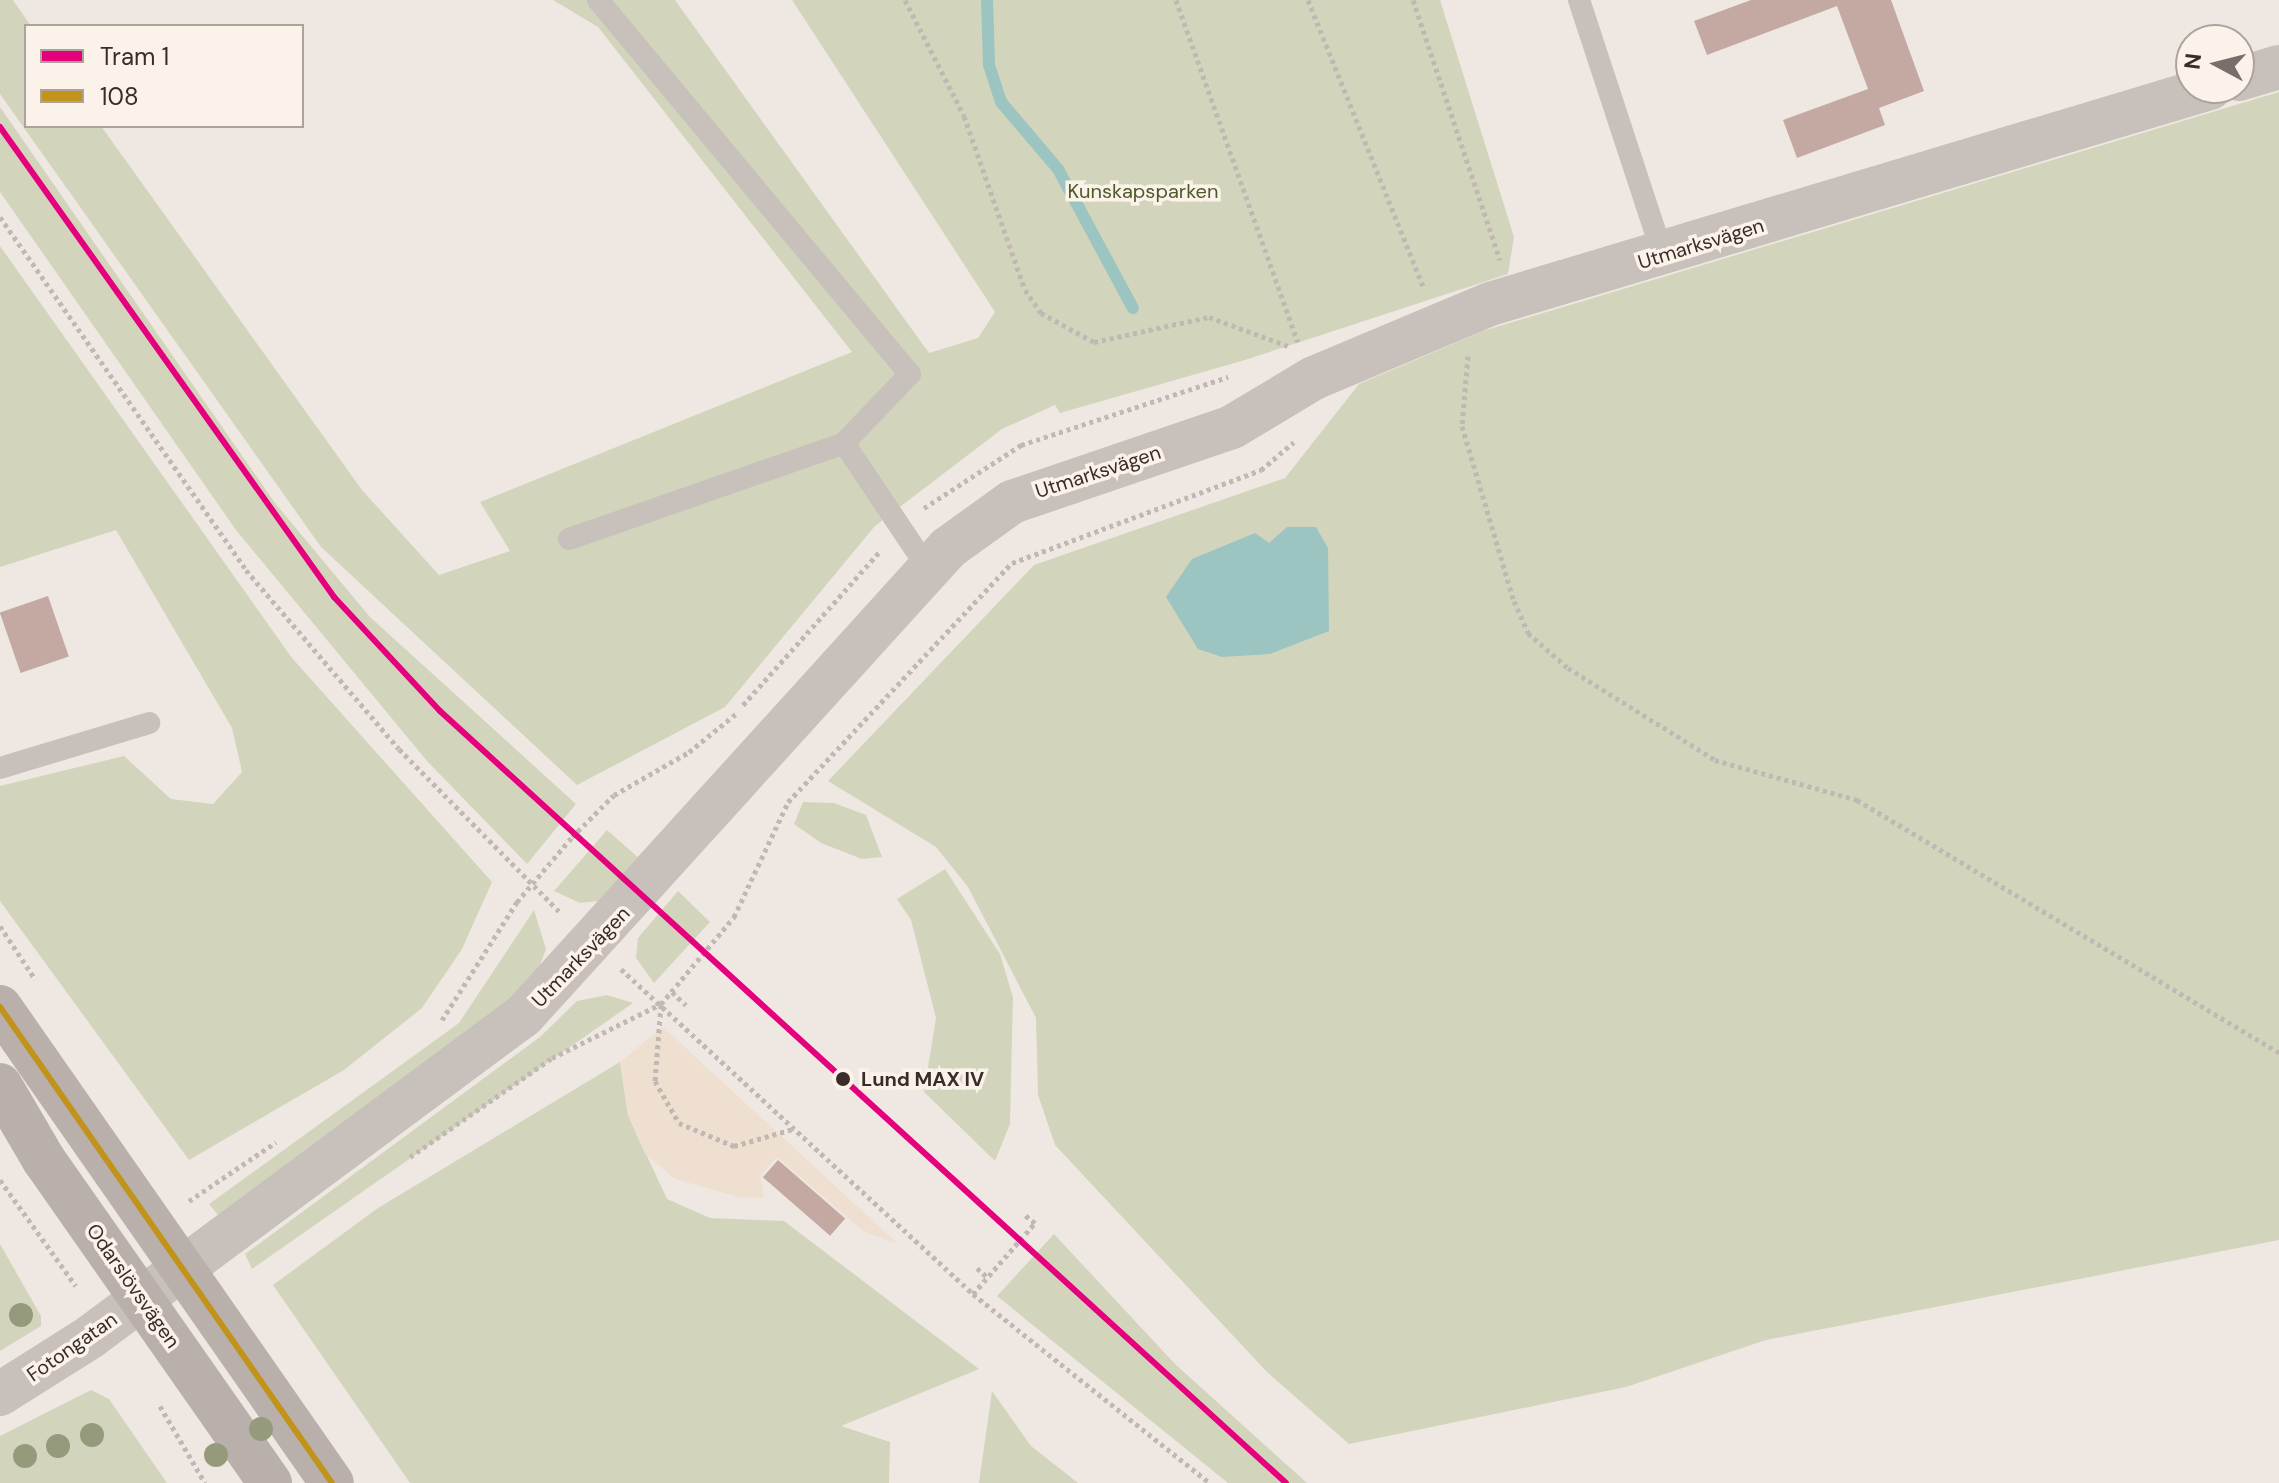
<!DOCTYPE html>
<meta charset="utf-8">
<style>
body{margin:0}
#map{position:relative;width:2279px;height:1483px;overflow:hidden;background:#efe8e2;font-family:"DM Sans",sans-serif}
div>[style]{position:absolute}
[style*='--x']{left:calc(var(--x)*1px);top:calc(var(--y)*1px);width:calc(var(--w)*1px);rotate:calc(var(--a)*1deg)}
.green>*{inset:0;background:#d2d5bb}
.plaza>*{inset:0;background:#eedfd1}
.water>*{inset:0;background:#9cc4c0}
.stream>*{height:12px;margin:-6px;padding:0 6px;transform-origin:6px;border-radius:6px;background:#9cc4c0}
.building>*{inset:0;background:#c4a9a3;transform-origin:0 0}
.path>*{height:5px;margin-top:-2.5px;transform-origin:0;background:repeating-linear-gradient(90deg,#c1b8b3 0 4px,transparent 0 8px)}
.service>*{height:22px;margin:-11px;padding:0 11px;transform-origin:11px;border-radius:11px;background:#c8c0bb}
.minor>*{height:44px;margin:-22px;padding:0 22px;transform-origin:22px;border-radius:22px;background:#c8c0bb}
.secondary>*{height:44px;margin:-22px;padding:0 22px;transform-origin:22px;border-radius:22px;background:#b9b0ab}
.bus-1>*{height:6px;margin:-3px;padding:0 3px;transform-origin:3px;border-radius:3px;background:#c1931b}
.tram-1>*{height:6px;margin:-3px;padding:0 3px;transform-origin:3px;border-radius:3px;background:#e5007d}
.trees>*{width:24px;height:24px;margin:-12px;border-radius:50%;background:#969a7d}
.dots>*{width:22px;height:22px;translate:-50% -50%;box-sizing:border-box;border:4px solid #fbf2ea;border-radius:50%}
span{translate:-50% -50%;white-space:nowrap;text-align:center;line-height:1.15;-webkit-text-stroke:7px #fbf2ea;paint-order:stroke}
.park-label{font-size:20px;color:#4d5a2a}
.street-label{font-size:20px;color:#3a2c28}
.stop-label{font-size:20px;color:#3a2c28;font-weight:700}
.left{translate:0 -50%;text-align:left}
.legend{position:absolute;left:24px;top:24px;width:280px;height:104px;box-sizing:border-box;background:#fbf2ea;border:2px solid #aea39c;margin:0;padding:10px 14px;list-style:none;font-size:24px;color:#3a2c28}
.legend li{display:flex;align-items:center;gap:16px;height:40px}
.legend b{width:40px;border:2px solid #aea39c}
.north{position:absolute;left:2175px;top:24px;width:80px;height:80px;box-sizing:border-box;background:#fbf2ea;border:2px solid #aea39c;border-radius:50%;rotate:277deg;font-size:22px;font-weight:700;line-height:32px;text-align:center;color:#3a2c28}
.north::after{content:'';display:block;margin:auto;width:28px;height:36px;background:#796e69;clip-path:polygon(50% 0,100% 100%,50% 72%,0 100%)}
</style>
<div id="map">
<div class="green">
<i style="clip-path:polygon(0 0,13px 0,31px 26px,26px 126px,101px 126px,362px 490px,439px 575px,510px 551px,480px 502px,852px 352px,598px 27px,553px 0,675px 0,929px 353px,978px 338px,995px 312px,792px 0,1440px 0,1514px 237px,1508px 274px,1245px 360px,1060px 413px,1055px 405px,1002px 429px,875px 526px,725px 707px,577px 785px,321px 547px,0 94px)"></i>
<i style="clip-path:polygon(2279px 92px,2279px 1240px,1766px 1340px,1626px 1387px,1349px 1444px,1267px 1372px,1055px 1145px,1038px 1095px,1036px 1018px,968px 887px,936px 847px,828px 781px,1034px 565px,1285px 478px,1359px 384px,1483px 331px)"></i>
<i style="clip-path:polygon(0 107px,275px 503px,370px 617px,576px 804px,527px 864px,427px 761px,236px 530px,0 192px)"></i>
<i style="clip-path:polygon(0 246px,292px 658px,492px 882px,462px 949px,422px 1008px,344px 1070px,189px 1160px,0 901px,0 786px,124px 756px,171px 799px,213px 804px,242px 772px,232px 728px,116px 530px,0 567px)"></i>
<i style="clip-path:polygon(803px 802px,834px 803px,866px 815px,882px 857px,862px 859px,821px 843px,794px 824px)"></i>
<i style="clip-path:polygon(607px 830px,640px 859px,598px 901px,580px 903px,554px 891px)"></i>
<i style="clip-path:polygon(945px 869px,1000px 954px,1013px 997px,1010px 1124px,995px 1161px,924px 1092px,936px 1018px,911px 920px,897px 899px)"></i>
<i style="clip-path:polygon(678px 891px,710px 922px,654px 983px,636px 958px,638px 938px)"></i>
<i style="clip-path:polygon(534px 910px,546px 949px,536px 976px,496px 1023px,218px 1215px,209px 1204px,459px 1023px)"></i>
<i style="clip-path:polygon(607px 995px,633px 1003px,252px 1269px,245px 1254px,540px 1037px,577px 1001px)"></i>
<i style="clip-path:polygon(620px 1062px,628px 1115px,667px 1199px,710px 1218px,784px 1221px,979px 1369px,841px 1426px,890px 1442px,889px 1483px,410px 1483px,273px 1285px,378px 1208px)"></i>
<i style="clip-path:polygon(1054px 1234px,1175px 1364px,1307px 1483px,1228px 1483px,997px 1296px)"></i>
<i style="clip-path:polygon(0 1244px,41px 1316px,41px 1326px,0 1351px)"></i>
<i style="clip-path:polygon(91px 1390px,109px 1399px,167px 1483px,0 1483px,0 1436px)"></i>
<i style="clip-path:polygon(992px 1391px,1031px 1446px,1078px 1483px,979px 1483px)"></i>
</div>
<div class="plaza">
<i style="clip-path:polygon(663px 1027px,674px 1037px,898px 1244px,863px 1231px,777px 1157px,760px 1176px,764px 1197px,741px 1198px,675px 1179px,645px 1154px,628px 1115px,620px 1062px)"></i>
</div>
<div class="water">
<i style="clip-path:polygon(1287px 527px,1316px 527px,1328px 548px,1329px 631px,1270px 654px,1222px 657px,1198px 649px,1166px 597px,1192px 559px,1255px 533px,1269px 543px)"></i>
</div>
<div class="stream">
<i style="--x:987;--y:0;--w:65;--a:88.2"></i>
<i style="--x:989;--y:65;--w:39;--a:72"></i>
<i style="--x:1001;--y:102;--w:88;--a:49.6"></i>
<i style="--x:1058;--y:169;--w:158;--a:61.7"></i>
</div>
<div class="building">
<i style="clip-path:polygon(1751px 0,1891px 0,1924px 91px,1879px 108px,1885px 125px,1797px 158px,1783px 120px,1868px 89px,1837px 6px,1707px 55px,1694px 21px)"></i>
<i style="left:48px;top:596px;width:64px;height:51px;rotate:71deg"></i>
<i style="left:778px;top:1160px;width:89px;height:23px;rotate:41deg"></i>
</div>
<div class="path">
<i style="--x:905;--y:0;--w:130;--a:63"></i>
<i style="--x:964;--y:116;--w:184;--a:70.7"></i>
<i style="--x:1025;--y:290;--w:28;--a:55"></i>
<i style="--x:1041;--y:313;--w:60;--a:28.7"></i>
<i style="--x:1094;--y:342;--w:118;--a:-12.3"></i>
<i style="--x:1209;--y:317;--w:84;--a:20.2"></i>
<i style="--x:1176;--y:0;--w:363;--a:70.4"></i>
<i style="--x:1308;--y:0;--w:310;--a:68.1"></i>
<i style="--x:1413;--y:0;--w:274;--a:71.5"></i>
<i style="--x:0;--y:217;--w:430;--a:55.1"></i>
<i style="--x:246;--y:570;--w:235;--a:49.5"></i>
<i style="--x:399;--y:749;--w:231;--a:45.4"></i>
<i style="--x:1468;--y:356;--w:70;--a:94.9"></i>
<i style="--x:1462;--y:426;--w:183;--a:73.5"></i>
<i style="--x:1514;--y:601;--w:35;--a:66"></i>
<i style="--x:1528;--y:633;--w:53;--a:41.2"></i>
<i style="--x:1568;--y:668;--w:173;--a:32"></i>
<i style="--x:1715;--y:760;--w:148;--a:15.7"></i>
<i style="--x:1857;--y:800;--w:492;--a:30.9"></i>
<i style="--x:924;--y:508;--w:116;--a:-33"></i>
<i style="--x:1021;--y:445;--w:218;--a:-18.2"></i>
<i style="--x:743;--y:705;--w:206;--a:-48.3"></i>
<i style="--x:0;--y:926;--w:64;--a:56.6"></i>
<i style="--x:621;--y:969;--w:479;--a:42.7"></i>
<i style="--x:973;--y:1294;--w:303;--a:38.6"></i>
<i style="--x:672;--y:992;--w:19;--a:43"></i>
<i style="--x:661;--y:1005;--w:76;--a:94.5"></i>
<i style="--x:655;--y:1081;--w:48;--a:60.3"></i>
<i style="--x:679;--y:1123;--w:60;--a:22.7"></i>
<i style="--x:734;--y:1146;--w:61;--a:-16.1"></i>
<i style="--x:442;--y:1020;--w:140;--a:-57.6"></i>
<i style="--x:517;--y:902;--w:85;--a:-49.8"></i>
<i style="--x:572;--y:837;--w:59;--a:-45"></i>
<i style="--x:614;--y:795;--w:86;--a:-29.8"></i>
<i style="--x:689;--y:752;--w:62;--a:-39.1"></i>
<i style="--x:410;--y:1157;--w:173;--a:-34.9"></i>
<i style="--x:552;--y:1058;--w:122;--a:-26.4"></i>
<i style="--x:661;--y:1004;--w:114;--a:-50"></i>
<i style="--x:734;--y:917;--w:127;--a:-64.8"></i>
<i style="--x:788;--y:802;--w:328;--a:-46.9"></i>
<i style="--x:1012;--y:563;--w:266;--a:-20.5"></i>
<i style="--x:1261;--y:470;--w:43;--a:-40.3"></i>
<i style="--x:0;--y:1180;--w:130;--a:54.4"></i>
<i style="--x:189;--y:1201;--w:105;--a:-34.1"></i>
<i style="--x:977;--y:1268;--w:13;--a:42"></i>
<i style="--x:973;--y:1294;--w:94;--a:-48.9"></i>
<i style="--x:1035;--y:1223;--w:14;--a:-141"></i>
<i style="--x:160;--y:1406;--w:89;--a:59.7"></i>
</div>
<div class="service">
<i style="--x:598;--y:0;--w:487;--a:50.2"></i>
<i style="--x:910;--y:374;--w:95;--a:133.7"></i>
<i style="--x:844;--y:443;--w:153;--a:56.2"></i>
<i style="--x:1579;--y:0;--w:269;--a:71.8"></i>
<i style="--x:569;--y:539;--w:291;--a:-19.2"></i>
<i style="--x:0;--y:768;--w:156;--a:-16.8"></i>
</div>
<div class="minor">
<i style="--x:2239;--y:79;--w:42;--a:-16.7"></i>
<i style="--x:0;--y:1394;--w:107;--a:-32.3"></i>
<i style="--x:90;--y:1337;--w:540;--a:-36.57"></i>
<i style="--x:524;--y:1015;--w:631;--a:-47.76"></i>
<i style="--x:948;--y:548;--w:79;--a:-35.7"></i>
<i style="--x:1012;--y:502;--w:232;--a:-18.8"></i>
<i style="--x:1232;--y:427;--w:96;--a:-30.9"></i>
<i style="--x:1314;--y:378;--w:191;--a:-22.8"></i>
<i style="--x:1490;--y:304;--w:752;--a:-16.7"></i>
</div>
<div class="secondary">
<i style="--x:0;--y:1007;--w:580;--a:55.11"></i>
<i style="--x:0;--y:1085;--w:87;--a:59.6"></i>
<i style="--x:44;--y:1160;--w:394;--a:55"></i>
</div>
<div class="bus-1">
<i style="--x:0;--y:1007;--w:580;--a:55.11"></i>
</div>
<div class="tram-1">
<i style="--x:0;--y:127;--w:577;--a:54.6"></i>
<i style="--x:334;--y:597;--w:156;--a:47.1"></i>
<i style="--x:440;--y:711;--w:1145;--a:42.38"></i>
</div>
<div class="trees">
<i style="left:21px;top:1315px"></i>
<i style="left:261px;top:1429px"></i>
<i style="left:92px;top:1435px"></i>
<i style="left:58px;top:1446px"></i>
<i style="left:216px;top:1455px"></i>
<i style="left:25px;top:1456px"></i>
</div>
<div class="dots">
<i style="left:843px;top:1079px;background:#3a2c28"></i>
</div>
<div class="park-label">
<span style="left:1143px;top:191px">Kunskapsparken</span>
</div>
<div class="street-label">
<span style="left:1701px;top:244px;rotate:-17deg">Utmarksvägen</span>
<span style="left:1098px;top:472px;rotate:-18deg">Utmarksvägen</span>
<span style="left:581px;top:957px;rotate:-46deg">Utmarksvägen</span>
<span style="left:133px;top:1286px;rotate:55deg">Odarslövsvägen</span>
<span style="left:72px;top:1347px;rotate:-35deg">Fotongatan</span>
</div>
<div class="stop-label">
<span class="left" style="left:861px;top:1079px">Lund MAX IV</span>
</div>
<ul class="legend">
<li><b style="height:10px;background:#e5007d"></b>Tram 1</li>
<li><b style="height:10px;background:#c1931b"></b>108</li>
</ul>
<div class="north">N</div>
</div>
